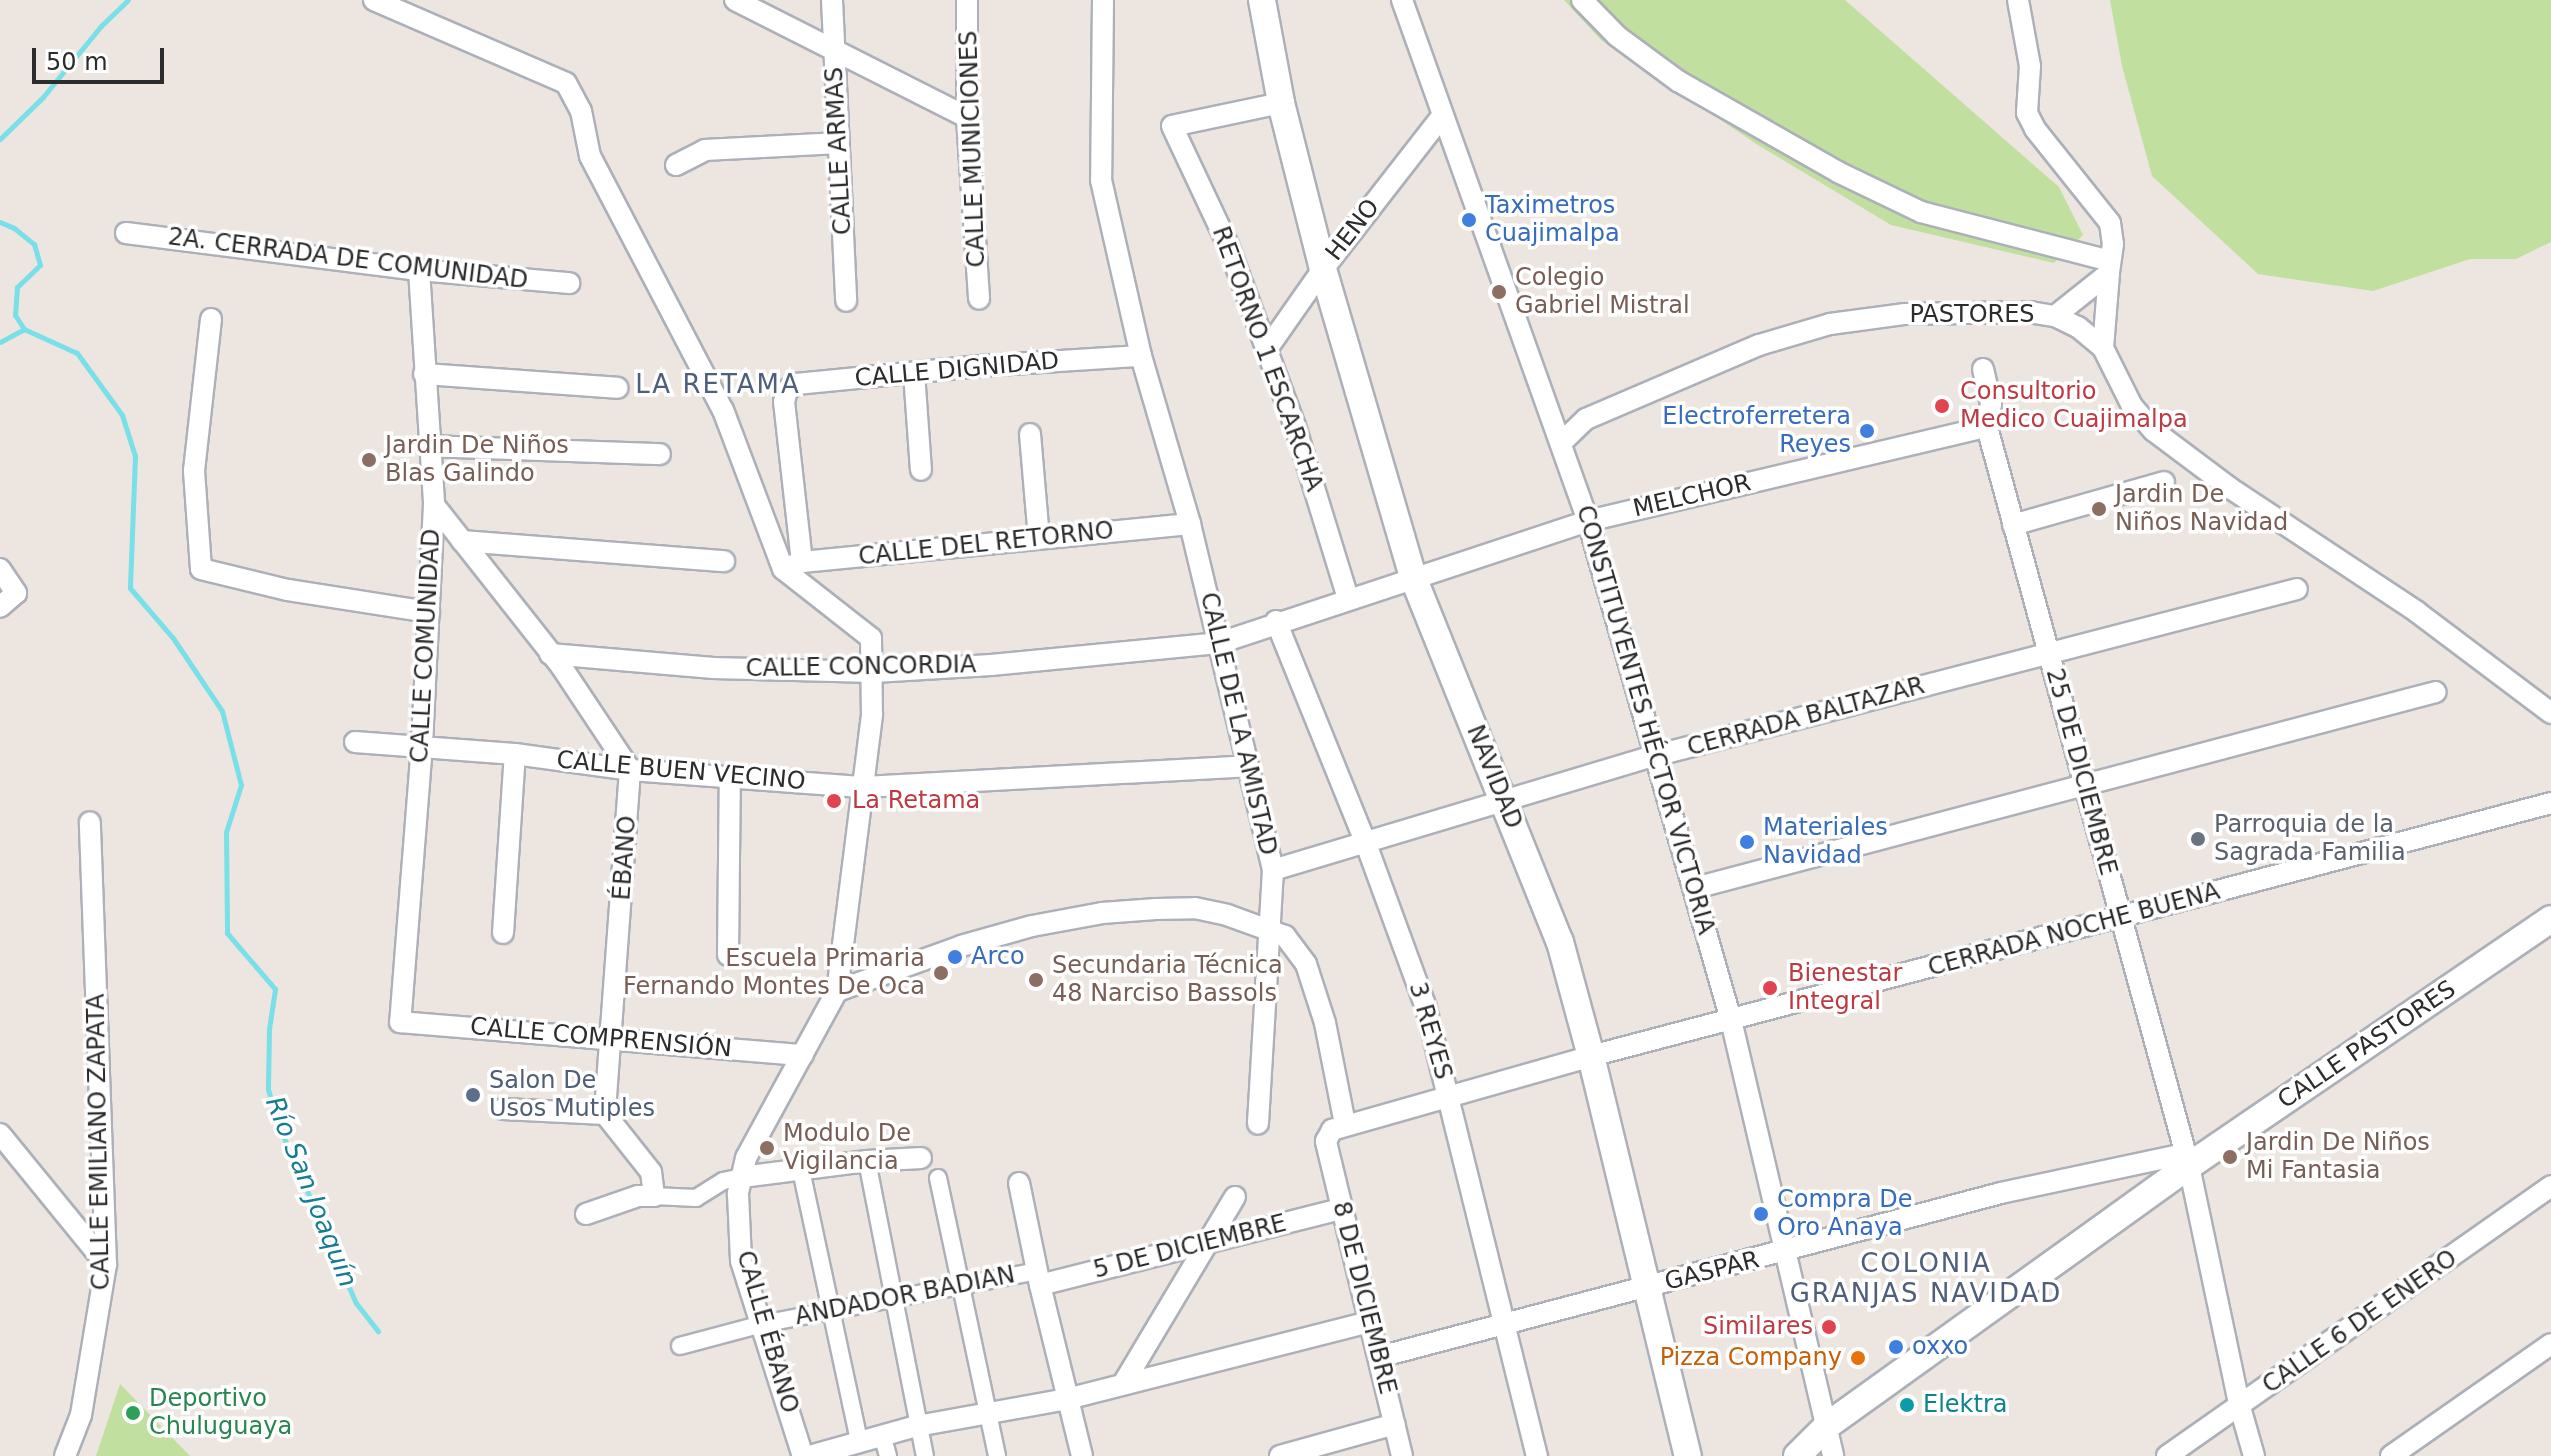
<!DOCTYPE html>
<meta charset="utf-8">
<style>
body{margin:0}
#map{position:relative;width:2551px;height:1456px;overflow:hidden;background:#ede5e0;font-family:"DejaVu Sans",sans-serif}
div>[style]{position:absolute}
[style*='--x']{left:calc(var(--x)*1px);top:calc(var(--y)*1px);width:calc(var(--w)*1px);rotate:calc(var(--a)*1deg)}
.green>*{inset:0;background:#c1e09f}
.stream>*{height:5px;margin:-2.5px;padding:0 2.5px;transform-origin:2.5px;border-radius:2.5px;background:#79dfe9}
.roads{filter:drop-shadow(2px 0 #acb0b8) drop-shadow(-2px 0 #acb0b8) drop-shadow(0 2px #acb0b8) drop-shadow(0 -2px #acb0b8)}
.pedestrian>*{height:16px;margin:-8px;padding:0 8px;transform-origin:8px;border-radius:8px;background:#fff}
.minor>*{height:20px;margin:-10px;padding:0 10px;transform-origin:10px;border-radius:10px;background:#fff}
.tertiary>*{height:26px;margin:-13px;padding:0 13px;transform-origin:13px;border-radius:13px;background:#fff}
.dots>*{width:22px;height:22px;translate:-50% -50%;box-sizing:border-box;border:4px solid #fff;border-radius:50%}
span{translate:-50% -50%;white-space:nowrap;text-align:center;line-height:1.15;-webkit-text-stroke:7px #fff;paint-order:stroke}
.street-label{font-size:24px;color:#2c2c2c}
.shop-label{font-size:24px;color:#366cbe}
.left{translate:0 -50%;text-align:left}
.right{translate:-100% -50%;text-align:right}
.education-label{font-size:24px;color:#785e54}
.health-label{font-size:24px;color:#be3a42}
.worship-label{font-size:24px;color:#5b616d}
.service-label{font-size:24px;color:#4e5e75}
.food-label{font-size:24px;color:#c56008}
.leisure-label{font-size:24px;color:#27864d}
.culture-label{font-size:24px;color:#0d838f}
.neighbourhood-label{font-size:26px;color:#4e5e7b;letter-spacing:2px}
.water-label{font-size:26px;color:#157c91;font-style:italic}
.scale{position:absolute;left:32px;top:48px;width:132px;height:36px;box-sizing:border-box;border:4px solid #2c2c2c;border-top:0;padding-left:10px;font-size:24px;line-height:28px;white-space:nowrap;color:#2c2c2c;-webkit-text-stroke:6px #fff;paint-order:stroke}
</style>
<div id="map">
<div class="green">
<i style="clip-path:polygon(1564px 0,1845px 0,2059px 187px,2083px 235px,2054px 263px,1891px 225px,1758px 145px,1601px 40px)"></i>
<i style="clip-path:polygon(2110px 0,2551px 0,2551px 242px,2516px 259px,2470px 259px,2373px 291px,2258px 274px,2152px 176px,2122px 66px)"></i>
<i style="clip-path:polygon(120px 1384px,190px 1456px,96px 1456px)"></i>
</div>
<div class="stream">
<i style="--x:0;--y:139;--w:60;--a:-44.3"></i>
<i style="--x:43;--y:97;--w:92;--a:-50.8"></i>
<i style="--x:101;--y:26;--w:37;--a:-44"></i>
<i style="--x:0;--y:222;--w:15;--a:23"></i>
<i style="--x:14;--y:228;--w:26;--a:39"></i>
<i style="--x:34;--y:244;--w:22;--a:74"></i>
<i style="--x:40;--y:265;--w:32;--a:136"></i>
<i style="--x:17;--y:287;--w:28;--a:94"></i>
<i style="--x:15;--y:315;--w:17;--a:57"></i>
<i style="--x:24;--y:329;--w:58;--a:24.4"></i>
<i style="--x:77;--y:353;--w:77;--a:54"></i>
<i style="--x:122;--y:415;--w:43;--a:72.4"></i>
<i style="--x:135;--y:456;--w:132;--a:92.2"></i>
<i style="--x:130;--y:588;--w:66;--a:49.3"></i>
<i style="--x:173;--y:638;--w:88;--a:56.1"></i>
<i style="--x:222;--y:711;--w:76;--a:75.6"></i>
<i style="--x:241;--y:785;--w:49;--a:107.7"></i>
<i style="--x:226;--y:832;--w:101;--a:89.4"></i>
<i style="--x:227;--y:933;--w:74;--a:49.4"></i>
<i style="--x:275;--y:989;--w:40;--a:98.5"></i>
<i style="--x:269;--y:1029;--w:60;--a:91"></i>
<i style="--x:268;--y:1089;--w:36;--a:74"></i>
<i style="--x:278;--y:1124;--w:195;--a:66.5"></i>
<i style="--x:356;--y:1303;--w:36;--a:52"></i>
<i style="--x:0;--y:342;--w:27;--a:-28"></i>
</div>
<div class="roads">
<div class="pedestrian">
<i style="--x:867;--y:1161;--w:301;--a:78.9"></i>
<i style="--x:801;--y:1170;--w:277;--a:77.9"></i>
<i style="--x:938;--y:1178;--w:284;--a:78"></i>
<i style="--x:654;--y:1196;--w:42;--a:2.7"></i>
<i style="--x:696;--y:1198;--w:32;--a:-32"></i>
<i style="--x:723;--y:1181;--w:19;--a:-12"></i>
<i style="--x:680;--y:1346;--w:85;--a:-15"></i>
<i style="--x:762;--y:1324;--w:280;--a:-10.9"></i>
<i style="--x:882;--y:1435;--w:22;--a:74"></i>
</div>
<div class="minor">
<i style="--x:374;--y:0;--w:209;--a:23.4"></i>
<i style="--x:566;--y:83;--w:32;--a:62"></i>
<i style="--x:581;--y:111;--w:46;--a:78.7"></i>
<i style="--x:590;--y:156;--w:287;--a:62.4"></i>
<i style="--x:723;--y:410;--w:170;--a:69.3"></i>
<i style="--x:783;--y:569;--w:112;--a:38.1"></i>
<i style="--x:871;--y:638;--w:77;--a:89.3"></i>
<i style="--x:872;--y:715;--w:278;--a:97.2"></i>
<i style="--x:837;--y:991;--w:190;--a:118.6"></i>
<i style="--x:746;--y:1158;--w:37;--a:103"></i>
<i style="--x:738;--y:1194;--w:67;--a:87.4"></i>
<i style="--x:741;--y:1261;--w:205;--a:72.4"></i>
<i style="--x:735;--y:0;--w:260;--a:26.8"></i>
<i style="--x:832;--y:0;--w:301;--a:87.3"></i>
<i style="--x:967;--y:0;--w:117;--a:90"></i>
<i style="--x:967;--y:117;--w:182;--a:86.2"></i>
<i style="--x:1103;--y:0;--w:180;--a:90.6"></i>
<i style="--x:1101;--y:180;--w:180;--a:77.2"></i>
<i style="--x:1141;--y:356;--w:175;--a:73.7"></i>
<i style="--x:1190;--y:524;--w:356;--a:76.5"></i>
<i style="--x:1273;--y:870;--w:254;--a:93.4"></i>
<i style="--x:1402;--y:0;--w:553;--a:70.35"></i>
<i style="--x:1588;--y:521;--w:519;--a:74.01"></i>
<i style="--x:1731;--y:1020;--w:448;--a:76.8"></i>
<i style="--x:1582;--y:0;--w:50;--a:45.8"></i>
<i style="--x:1617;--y:36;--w:76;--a:36.4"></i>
<i style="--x:1678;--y:81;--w:184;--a:29.6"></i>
<i style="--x:1838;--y:172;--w:92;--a:25.7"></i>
<i style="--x:1921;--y:212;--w:195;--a:14.5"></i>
<i style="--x:2018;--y:0;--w:67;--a:79.7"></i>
<i style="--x:2030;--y:66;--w:47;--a:93.7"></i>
<i style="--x:2027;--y:113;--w:18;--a:63"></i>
<i style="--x:2035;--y:129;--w:120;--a:51.4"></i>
<i style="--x:2110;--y:223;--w:21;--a:82"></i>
<i style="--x:2113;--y:244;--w:29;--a:98"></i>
<i style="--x:2109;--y:273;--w:69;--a:141.5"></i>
<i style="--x:1281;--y:103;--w:111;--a:168.1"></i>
<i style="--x:1172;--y:126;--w:132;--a:64.8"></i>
<i style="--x:1228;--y:245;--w:193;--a:69.7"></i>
<i style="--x:1295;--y:426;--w:180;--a:72.9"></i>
<i style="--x:676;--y:165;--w:33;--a:-27"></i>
<i style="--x:705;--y:150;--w:134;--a:-3"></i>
<i style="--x:126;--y:233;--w:295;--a:7.2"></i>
<i style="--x:419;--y:270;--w:151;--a:5"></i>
<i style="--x:419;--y:270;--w:235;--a:86.3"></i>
<i style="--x:434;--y:505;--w:240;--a:92.9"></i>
<i style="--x:422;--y:745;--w:278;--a:94.5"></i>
<i style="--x:400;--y:1022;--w:404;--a:4.7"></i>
<i style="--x:211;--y:319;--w:153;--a:96.4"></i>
<i style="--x:194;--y:471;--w:98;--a:85.9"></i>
<i style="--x:201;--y:569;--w:89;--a:13.6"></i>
<i style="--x:288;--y:590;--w:143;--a:8.9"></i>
<i style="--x:2103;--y:348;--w:75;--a:-85.4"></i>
<i style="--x:1267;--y:349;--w:98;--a:-55"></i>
<i style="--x:1323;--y:269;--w:195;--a:-52.1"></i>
<i style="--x:1983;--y:369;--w:36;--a:77"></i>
<i style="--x:1991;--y:404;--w:23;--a:100"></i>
<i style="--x:1987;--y:427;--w:766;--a:74.71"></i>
<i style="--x:2189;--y:1166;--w:246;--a:78.1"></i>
<i style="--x:2240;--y:1407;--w:51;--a:74.1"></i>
<i style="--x:914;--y:373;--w:97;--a:85.9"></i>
<i style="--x:424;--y:374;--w:194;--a:4.1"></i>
<i style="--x:1030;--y:434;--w:105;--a:85.1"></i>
<i style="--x:1562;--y:442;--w:33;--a:-44"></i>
<i style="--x:1586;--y:419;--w:188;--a:-23.2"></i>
<i style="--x:1759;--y:345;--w:74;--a:-16.5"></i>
<i style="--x:1830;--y:324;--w:76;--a:-7.6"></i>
<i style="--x:1905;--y:314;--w:124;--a:-0.9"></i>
<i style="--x:2029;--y:312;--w:26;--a:9"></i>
<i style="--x:2055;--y:316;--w:25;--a:26"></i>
<i style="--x:2078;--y:327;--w:33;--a:40"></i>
<i style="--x:2103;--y:348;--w:65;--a:63.4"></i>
<i style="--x:2132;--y:406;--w:33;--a:49"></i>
<i style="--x:2154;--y:431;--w:95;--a:36.9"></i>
<i style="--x:2230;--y:488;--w:224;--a:33.5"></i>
<i style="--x:2417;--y:612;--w:168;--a:37"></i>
<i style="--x:429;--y:446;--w:231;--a:2"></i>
<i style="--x:434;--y:505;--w:205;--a:51.7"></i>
<i style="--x:561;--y:666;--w:125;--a:56.4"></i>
<i style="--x:630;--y:770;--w:345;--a:94.2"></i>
<i style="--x:2013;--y:525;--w:157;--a:-15.9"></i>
<i style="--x:462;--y:541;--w:263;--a:4.4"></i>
<i style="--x:802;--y:562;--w:161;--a:-96.4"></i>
<i style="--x:784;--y:402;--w:12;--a:-76"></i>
<i style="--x:787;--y:390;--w:11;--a:-34"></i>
<i style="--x:796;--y:384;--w:185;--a:-5.6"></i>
<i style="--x:980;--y:366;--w:161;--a:-3.6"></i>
<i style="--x:790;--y:566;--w:13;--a:-18"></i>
<i style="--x:802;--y:562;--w:390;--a:-5.6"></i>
<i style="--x:0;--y:569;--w:29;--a:56"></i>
<i style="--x:16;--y:593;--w:21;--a:139"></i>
<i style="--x:1276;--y:621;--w:237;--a:68"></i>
<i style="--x:1365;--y:841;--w:178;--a:69.9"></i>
<i style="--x:1426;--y:1008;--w:462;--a:76.1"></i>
<i style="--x:550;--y:654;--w:164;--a:4.9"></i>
<i style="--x:713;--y:668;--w:161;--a:1.4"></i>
<i style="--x:874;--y:672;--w:117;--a:-3.4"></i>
<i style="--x:991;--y:665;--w:229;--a:-5.5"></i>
<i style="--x:1219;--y:643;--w:389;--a:-18.3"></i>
<i style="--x:1588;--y:521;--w:410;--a:-13.3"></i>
<i style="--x:355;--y:742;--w:160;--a:4.3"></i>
<i style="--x:515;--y:754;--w:116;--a:7.9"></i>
<i style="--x:630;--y:770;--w:235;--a:4.2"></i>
<i style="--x:864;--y:787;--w:384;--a:-3.1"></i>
<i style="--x:1273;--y:870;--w:398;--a:-16.7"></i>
<i style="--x:1654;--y:756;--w:664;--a:-14.56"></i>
<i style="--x:1695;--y:888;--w:766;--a:-14.82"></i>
<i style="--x:503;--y:933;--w:179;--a:-86.2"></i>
<i style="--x:728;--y:955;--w:179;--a:-89.4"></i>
<i style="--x:837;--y:991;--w:132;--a:-19.9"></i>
<i style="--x:961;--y:946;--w:74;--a:-15.7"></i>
<i style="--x:1032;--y:926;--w:71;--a:-10.5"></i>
<i style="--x:1102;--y:913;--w:54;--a:-4.2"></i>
<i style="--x:1156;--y:909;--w:39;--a:-1"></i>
<i style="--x:1195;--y:908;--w:33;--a:12"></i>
<i style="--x:1227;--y:915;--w:62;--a:19.9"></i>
<i style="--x:1285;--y:936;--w:35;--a:53"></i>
<i style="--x:1306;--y:964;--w:62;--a:72.1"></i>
<i style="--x:1325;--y:1023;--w:103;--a:78.8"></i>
<i style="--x:503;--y:1109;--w:102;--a:2.8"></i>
<i style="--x:0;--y:1134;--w:168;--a:50.8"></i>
<i style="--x:742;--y:1177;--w:126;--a:-7.3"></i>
<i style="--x:867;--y:1161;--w:54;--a:-3.2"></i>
<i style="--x:1019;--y:1183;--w:104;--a:78.4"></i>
<i style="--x:1040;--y:1285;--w:176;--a:76.2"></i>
<i style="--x:586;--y:1214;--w:55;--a:-19.1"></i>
<i style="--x:638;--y:1196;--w:16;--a:0"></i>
<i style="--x:654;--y:1196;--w:24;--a:-97"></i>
<i style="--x:651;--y:1172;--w:74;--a:-128.4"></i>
<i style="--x:1040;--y:1285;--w:310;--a:-14.2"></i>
<i style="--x:1379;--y:1357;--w:643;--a:-14.77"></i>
<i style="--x:2001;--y:1193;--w:188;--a:-12"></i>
<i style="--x:1123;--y:1384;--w:218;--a:-59.1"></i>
<i style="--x:65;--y:1456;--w:44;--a:-68.7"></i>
<i style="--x:81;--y:1415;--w:153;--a:-80.6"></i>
<i style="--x:106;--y:1264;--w:442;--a:-92.1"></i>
<i style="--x:810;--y:1456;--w:111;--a:-15.7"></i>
<i style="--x:917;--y:1426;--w:152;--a:-10.2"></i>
<i style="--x:1067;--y:1399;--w:313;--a:-14.3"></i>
<i style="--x:1280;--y:1456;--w:119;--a:-15.5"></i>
<i style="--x:1402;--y:1456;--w:324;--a:-103.6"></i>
<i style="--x:1326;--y:1141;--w:13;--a:-61"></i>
<i style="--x:1332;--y:1130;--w:269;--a:-15.9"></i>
<i style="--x:1591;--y:1056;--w:993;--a:-14.76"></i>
<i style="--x:2167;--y:1456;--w:469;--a:-35.1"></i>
<i style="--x:2391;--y:1456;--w:195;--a:-35"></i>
</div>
<div class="tertiary">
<i style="--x:1262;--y:0;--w:105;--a:79.5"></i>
<i style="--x:1281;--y:103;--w:171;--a:75.8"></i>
<i style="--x:1323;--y:269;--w:321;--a:73.7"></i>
<i style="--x:1413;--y:577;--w:393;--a:68.1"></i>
<i style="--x:1560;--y:942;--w:118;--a:74.8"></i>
<i style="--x:1591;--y:1056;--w:412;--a:76.4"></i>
<i style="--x:1797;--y:1456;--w:44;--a:-45"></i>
<i style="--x:1828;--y:1425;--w:444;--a:-35.7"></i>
<i style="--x:2189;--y:1166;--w:438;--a:-34.3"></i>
</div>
</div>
<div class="dots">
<i style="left:1469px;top:220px;background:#3f7fe0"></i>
<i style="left:1499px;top:292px;background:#8d6e63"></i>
<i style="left:1942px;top:406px;background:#e0444e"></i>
<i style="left:1867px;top:431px;background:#3f7fe0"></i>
<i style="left:369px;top:460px;background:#8d6e63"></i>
<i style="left:2099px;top:509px;background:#8d6e63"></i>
<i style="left:834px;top:801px;background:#e0444e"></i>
<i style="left:2198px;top:839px;background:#6b7280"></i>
<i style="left:1747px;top:842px;background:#3f7fe0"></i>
<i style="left:955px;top:957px;background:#3f7fe0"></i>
<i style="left:941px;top:973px;background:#8d6e63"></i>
<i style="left:1036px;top:980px;background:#8d6e63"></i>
<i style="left:1770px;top:988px;background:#e0444e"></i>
<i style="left:473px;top:1095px;background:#5c6f8a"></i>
<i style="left:767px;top:1148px;background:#8d6e63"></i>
<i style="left:2230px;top:1157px;background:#8d6e63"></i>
<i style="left:1761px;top:1214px;background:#3f7fe0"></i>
<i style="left:1829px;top:1327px;background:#e0444e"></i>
<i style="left:1896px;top:1347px;background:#3f7fe0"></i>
<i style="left:1858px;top:1358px;background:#e8710a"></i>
<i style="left:1907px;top:1405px;background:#0f9aa8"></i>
<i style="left:133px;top:1413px;background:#2e9e5b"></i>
</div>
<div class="street-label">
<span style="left:973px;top:149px;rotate:-92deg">CALLE MUNICIONES</span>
<span style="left:839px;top:151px;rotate:-93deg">CALLE ARMAS</span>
<span style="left:1353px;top:230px;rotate:-52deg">HENO</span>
<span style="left:348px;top:259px;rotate:7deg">2A. CERRADA DE COMUNIDAD</span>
<span style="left:1972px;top:315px">PASTORES</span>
<span style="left:1267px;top:359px;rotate:70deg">RETORNO 1 ESCARCHA</span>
<span style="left:957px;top:370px;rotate:-5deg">CALLE DIGNIDAD</span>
<span style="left:1692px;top:496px;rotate:-13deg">MELCHOR</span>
<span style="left:986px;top:544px;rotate:-6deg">CALLE DEL RETORNO</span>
<span style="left:426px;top:646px;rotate:-87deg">CALLE COMUNIDAD</span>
<span style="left:861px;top:667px;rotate:-1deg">CALLE CONCORDIA</span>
<span style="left:1806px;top:717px;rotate:-15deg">CERRADA BALTAZAR</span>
<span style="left:1645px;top:720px;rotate:74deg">CONSTITUYENTES HÉCTOR VICTORIA</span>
<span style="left:1238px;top:724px;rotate:77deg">CALLE DE LA AMISTAD</span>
<span style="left:681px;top:771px;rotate:5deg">CALLE BUEN VECINO</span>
<span style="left:2081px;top:772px;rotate:75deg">25 DE DICIEMBRE</span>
<span style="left:1494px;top:777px;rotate:68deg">NAVIDAD</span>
<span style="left:625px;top:858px;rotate:-86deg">ÉBANO</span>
<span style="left:2074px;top:930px;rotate:-15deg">CERRADA NOCHE BUENA</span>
<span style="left:1430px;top:1031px;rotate:74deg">3 REYES</span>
<span style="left:601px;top:1038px;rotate:5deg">CALLE COMPRENSIÓN</span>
<span style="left:2367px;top:1045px;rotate:-34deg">CALLE PASTORES</span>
<span style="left:99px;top:1142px;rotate:-91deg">CALLE EMILIANO ZAPATA</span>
<span style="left:1190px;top:1247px;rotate:-14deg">5 DE DICIEMBRE</span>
<span style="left:1712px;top:1271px;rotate:-14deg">GASPAR</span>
<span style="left:905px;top:1296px;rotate:-11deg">ANDADOR BADIAN</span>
<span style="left:1364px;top:1298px;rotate:76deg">8 DE DICIEMBRE</span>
<span style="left:2360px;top:1322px;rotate:-35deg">CALLE 6 DE ENERO</span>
<span style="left:767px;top:1332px;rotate:74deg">CALLE ÉBANO</span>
</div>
<div class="shop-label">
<span class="left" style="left:1485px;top:220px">Taximetros<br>Cuajimalpa</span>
<span class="right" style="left:1851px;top:431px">Electroferretera<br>Reyes</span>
<span class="left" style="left:1763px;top:842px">Materiales<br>Navidad</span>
<span class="left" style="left:971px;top:957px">Arco</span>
<span class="left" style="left:1777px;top:1214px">Compra De<br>Oro Anaya</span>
<span class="left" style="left:1912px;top:1347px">oxxo</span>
</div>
<div class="education-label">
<span class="left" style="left:1515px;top:292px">Colegio<br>Gabriel Mistral</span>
<span class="left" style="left:385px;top:460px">Jardin De Niños<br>Blas Galindo</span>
<span class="left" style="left:2115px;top:509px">Jardin De<br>Niños Navidad</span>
<span class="right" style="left:925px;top:973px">Escuela Primaria<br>Fernando Montes De Oca</span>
<span class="left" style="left:1052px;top:980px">Secundaria Técnica<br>48 Narciso Bassols</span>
<span class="left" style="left:783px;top:1148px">Modulo De<br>Vigilancia</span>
<span class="left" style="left:2246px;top:1157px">Jardin De Niños<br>Mi Fantasia</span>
</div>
<div class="health-label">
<span class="left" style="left:1960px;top:406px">Consultorio<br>Medico Cuajimalpa</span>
<span class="left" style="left:852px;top:801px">La Retama</span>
<span class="left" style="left:1788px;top:988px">Bienestar<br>Integral</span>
<span class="right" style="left:1813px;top:1327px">Similares</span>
</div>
<div class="worship-label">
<span class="left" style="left:2214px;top:839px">Parroquia de la<br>Sagrada Familia</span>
</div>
<div class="service-label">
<span class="left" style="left:489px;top:1095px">Salon De<br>Usos Mutiples</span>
</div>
<div class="food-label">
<span class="right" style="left:1842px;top:1358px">Pizza Company</span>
</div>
<div class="leisure-label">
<span class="left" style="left:149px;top:1413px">Deportivo<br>Chuluguaya</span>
</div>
<div class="culture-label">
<span class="left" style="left:1923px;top:1405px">Elektra</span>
</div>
<div class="neighbourhood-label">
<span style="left:718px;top:385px">LA RETAMA</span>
<span style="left:1926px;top:1279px">COLONIA<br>GRANJAS NAVIDAD</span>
</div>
<div class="water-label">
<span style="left:311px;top:1192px;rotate:68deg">Río San Joaquín</span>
</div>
<div class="scale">50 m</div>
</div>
